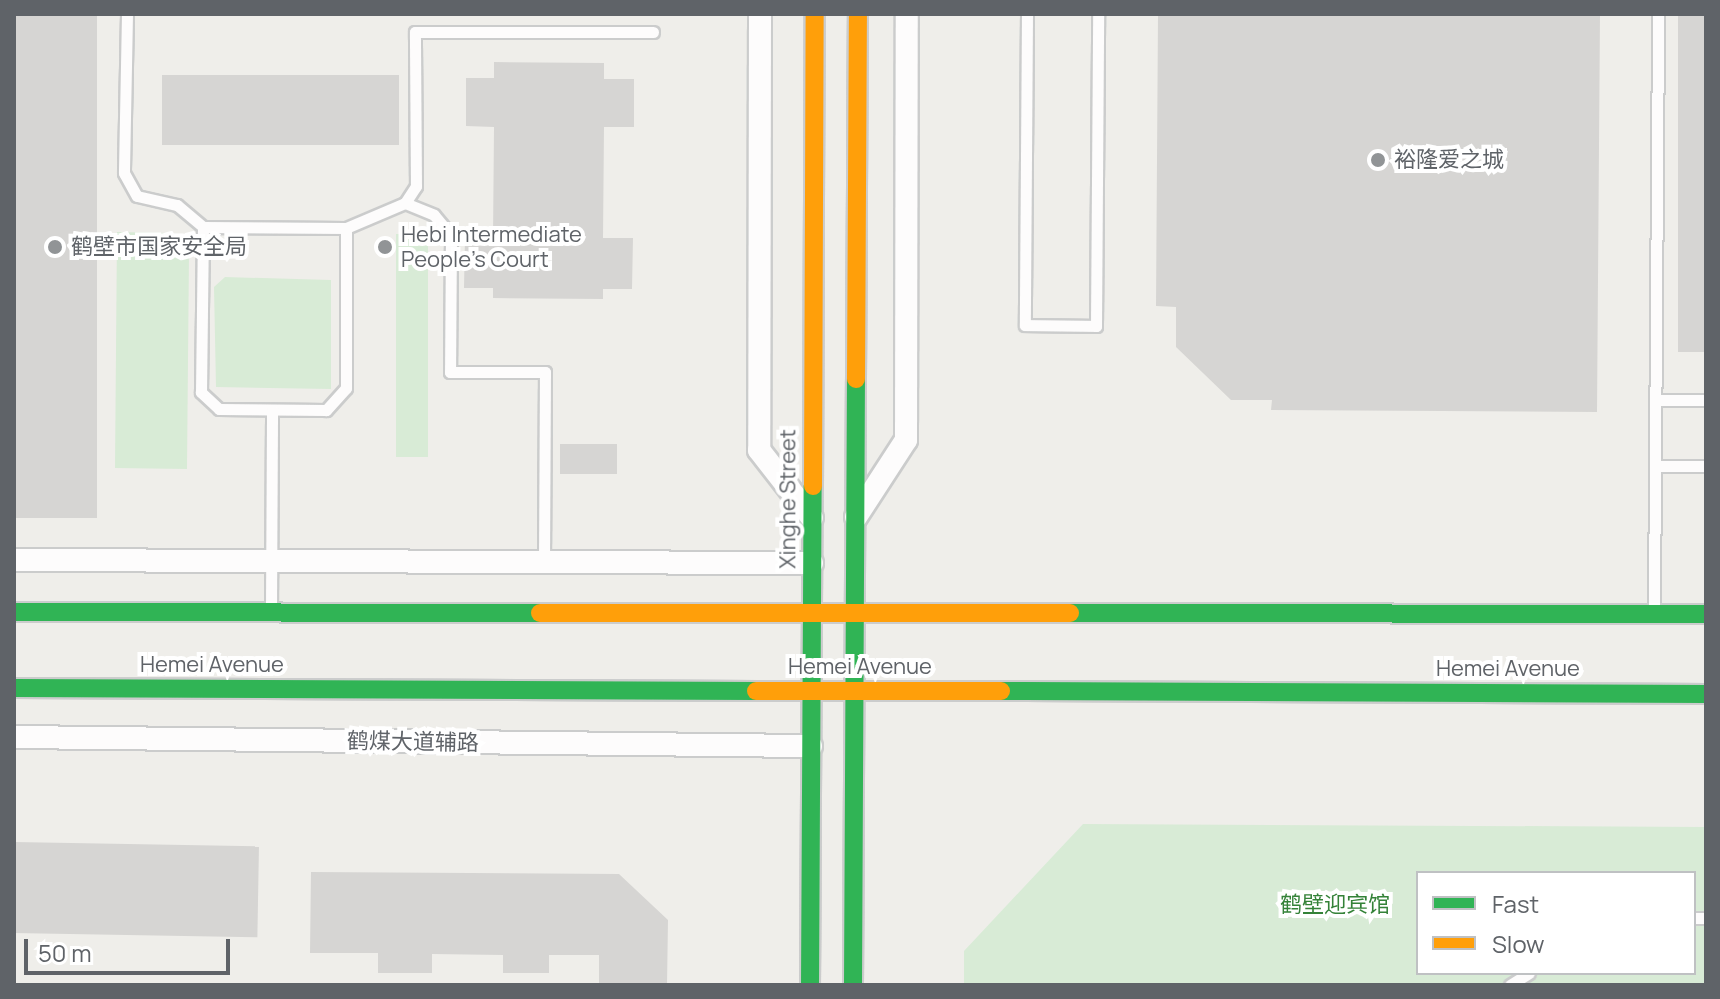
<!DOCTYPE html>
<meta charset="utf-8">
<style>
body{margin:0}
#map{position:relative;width:1720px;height:999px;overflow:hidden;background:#efeeea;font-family:Manrope,"Noto Sans SC",sans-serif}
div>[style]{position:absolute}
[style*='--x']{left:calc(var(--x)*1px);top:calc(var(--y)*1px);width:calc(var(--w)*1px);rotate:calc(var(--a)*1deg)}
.green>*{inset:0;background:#d8ebd6;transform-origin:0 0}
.building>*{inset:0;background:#d6d5d3;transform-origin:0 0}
.roads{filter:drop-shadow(2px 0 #cbcccc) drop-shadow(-2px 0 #cbcccc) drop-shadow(0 2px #cbcccc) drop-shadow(0 -2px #cbcccc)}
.lane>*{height:11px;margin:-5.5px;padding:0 5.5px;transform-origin:5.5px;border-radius:5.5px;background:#fdfcfc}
.street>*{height:22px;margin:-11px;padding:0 11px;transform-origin:11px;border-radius:11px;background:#fdfcfc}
.fast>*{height:18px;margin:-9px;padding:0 9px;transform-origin:9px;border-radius:9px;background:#30b455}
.slow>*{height:18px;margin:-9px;padding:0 9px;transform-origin:9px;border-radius:9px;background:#ff9f0a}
.dots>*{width:22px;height:22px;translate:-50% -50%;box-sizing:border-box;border:4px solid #fff;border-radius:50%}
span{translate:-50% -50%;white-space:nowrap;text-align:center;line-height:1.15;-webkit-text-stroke:8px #fff;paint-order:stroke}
.poi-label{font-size:22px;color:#5f6368}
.left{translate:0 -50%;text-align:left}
.street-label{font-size:22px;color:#5f6368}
.park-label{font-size:22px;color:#348238}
.frame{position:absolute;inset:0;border:16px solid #5f6368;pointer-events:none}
.legend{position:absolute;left:1416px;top:871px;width:280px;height:104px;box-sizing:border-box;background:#fff;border:2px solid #bfc1c3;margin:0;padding:10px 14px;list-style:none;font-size:24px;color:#5f6368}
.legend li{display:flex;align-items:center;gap:16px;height:40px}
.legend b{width:40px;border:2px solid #bfc1c3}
.scale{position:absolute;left:24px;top:939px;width:206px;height:36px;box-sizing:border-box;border:4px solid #5f6368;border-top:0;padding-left:10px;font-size:24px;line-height:28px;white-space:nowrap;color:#5f6368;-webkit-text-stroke:6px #fff;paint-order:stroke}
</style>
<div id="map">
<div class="green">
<i style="clip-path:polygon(117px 232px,167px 233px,184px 238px,189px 253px,187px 469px,115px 468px)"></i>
<i style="left:396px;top:234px;width:32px;height:223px"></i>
<i style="clip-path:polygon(225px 277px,331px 280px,331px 389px,216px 387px,214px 287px)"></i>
<i style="clip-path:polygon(evenodd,1083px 824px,1706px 827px,1706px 985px,964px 985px,964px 951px,1083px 824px,1418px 873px,1694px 873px,1694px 973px,1418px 973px,1418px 873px)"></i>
</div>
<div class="building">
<i style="left:14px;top:14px;width:83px;height:504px"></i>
<i style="clip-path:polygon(1158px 14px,1600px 14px,1597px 412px,1271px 410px,1272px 400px,1231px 400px,1176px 347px,1176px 307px,1156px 306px)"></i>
<i style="left:1678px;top:14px;width:28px;height:338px"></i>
<i style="clip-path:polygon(494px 62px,604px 63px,604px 79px,634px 79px,634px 127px,604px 127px,603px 238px,633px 238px,632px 289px,603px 289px,603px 299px,493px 298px,493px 288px,464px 288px,465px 237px,493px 238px,494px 127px,466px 126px,466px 78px,494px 78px)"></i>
<i style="left:162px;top:75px;width:237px;height:70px"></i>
<i style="left:560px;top:444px;width:57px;height:30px"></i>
<i style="left:14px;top:842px;width:245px;height:91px;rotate:1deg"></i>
<i style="clip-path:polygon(311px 872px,619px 874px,668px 920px,667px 985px,599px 985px,599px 955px,549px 955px,549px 973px,503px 973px,503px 955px,432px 954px,432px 973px,378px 973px,378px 953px,310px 953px)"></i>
</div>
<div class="roads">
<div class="lane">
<i style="--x:127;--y:14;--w:159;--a:91.1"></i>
<i style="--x:124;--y:173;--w:26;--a:61"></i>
<i style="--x:137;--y:196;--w:41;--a:12.7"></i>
<i style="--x:177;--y:205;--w:34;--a:40"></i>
<i style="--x:203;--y:227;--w:143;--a:0.4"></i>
<i style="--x:346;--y:228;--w:160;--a:90"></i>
<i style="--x:346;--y:388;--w:30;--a:132"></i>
<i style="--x:326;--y:410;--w:107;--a:-179.5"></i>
<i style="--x:219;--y:409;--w:25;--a:-137"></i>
<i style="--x:201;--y:392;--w:165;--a:-89.3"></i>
<i style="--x:1027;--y:14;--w:311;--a:90.4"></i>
<i style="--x:1025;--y:325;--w:71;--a:0.8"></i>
<i style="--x:1096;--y:326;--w:312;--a:-89.6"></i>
<i style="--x:405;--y:203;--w:31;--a:22"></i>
<i style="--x:434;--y:215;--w:26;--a:50"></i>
<i style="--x:451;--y:235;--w:137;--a:90.4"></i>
<i style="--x:450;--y:372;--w:95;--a:0"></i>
<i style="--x:545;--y:372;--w:190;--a:90.3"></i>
<i style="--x:346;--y:228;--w:64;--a:-23"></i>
<i style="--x:405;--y:203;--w:20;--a:-57"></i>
<i style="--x:416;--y:186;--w:154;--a:-90.4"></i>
<i style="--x:415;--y:32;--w:238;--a:0"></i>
<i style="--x:1656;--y:400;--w:50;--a:0"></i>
<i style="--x:1655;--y:466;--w:51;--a:0"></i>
<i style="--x:271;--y:609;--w:199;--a:-89.7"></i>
<i style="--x:1654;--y:609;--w:595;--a:-89.61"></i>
<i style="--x:1694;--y:918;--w:12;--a:0"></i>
<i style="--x:1510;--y:985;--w:22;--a:-32"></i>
</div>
<div class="street">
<i style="--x:760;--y:14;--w:436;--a:90.1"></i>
<i style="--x:759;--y:450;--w:86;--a:52.1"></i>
<i style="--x:856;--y:517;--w:92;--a:-57"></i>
<i style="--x:906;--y:440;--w:426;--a:-89.9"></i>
<i style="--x:14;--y:560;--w:798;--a:0.22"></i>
<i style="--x:14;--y:737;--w:797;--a:0.65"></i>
</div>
<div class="fast">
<i style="--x:14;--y:612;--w:526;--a:0.11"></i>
<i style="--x:1070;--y:613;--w:636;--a:0.09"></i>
<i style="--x:14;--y:688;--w:742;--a:0.23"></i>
<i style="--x:1001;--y:691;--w:705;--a:0.24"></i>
<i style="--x:810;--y:985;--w:499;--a:-89.7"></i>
<i style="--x:853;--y:985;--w:606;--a:-89.72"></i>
</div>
<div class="slow">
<i style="--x:856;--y:379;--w:365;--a:-89.7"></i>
<i style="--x:813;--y:486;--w:472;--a:-89.8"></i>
<i style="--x:540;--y:613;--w:530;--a:0"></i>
<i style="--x:756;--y:691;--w:245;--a:0"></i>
</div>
</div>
<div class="dots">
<i style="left:1378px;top:160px;background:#919496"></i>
<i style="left:55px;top:247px;background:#919496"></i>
<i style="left:385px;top:247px;background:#919496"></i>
</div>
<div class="poi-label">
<span class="left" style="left:1394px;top:160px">裕隆爱之城</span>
<span class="left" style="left:401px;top:247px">Hebi Intermediate<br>People's Court</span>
<span class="left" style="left:71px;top:247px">鹤壁市国家安全局</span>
</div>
<div class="street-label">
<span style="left:788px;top:499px;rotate:-90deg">Xinghe Street</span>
<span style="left:212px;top:665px">Hemei Avenue</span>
<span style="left:860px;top:667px">Hemei Avenue</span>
<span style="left:1508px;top:669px">Hemei Avenue</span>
<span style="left:413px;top:742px;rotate:1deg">鹤煤大道辅路</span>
</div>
<div class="park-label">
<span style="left:1335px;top:905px">鹤壁迎宾馆</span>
</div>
<div class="frame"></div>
<ul class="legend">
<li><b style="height:10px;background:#30b455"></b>Fast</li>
<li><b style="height:10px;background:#ff9f0a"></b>Slow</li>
</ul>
<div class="scale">50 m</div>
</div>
